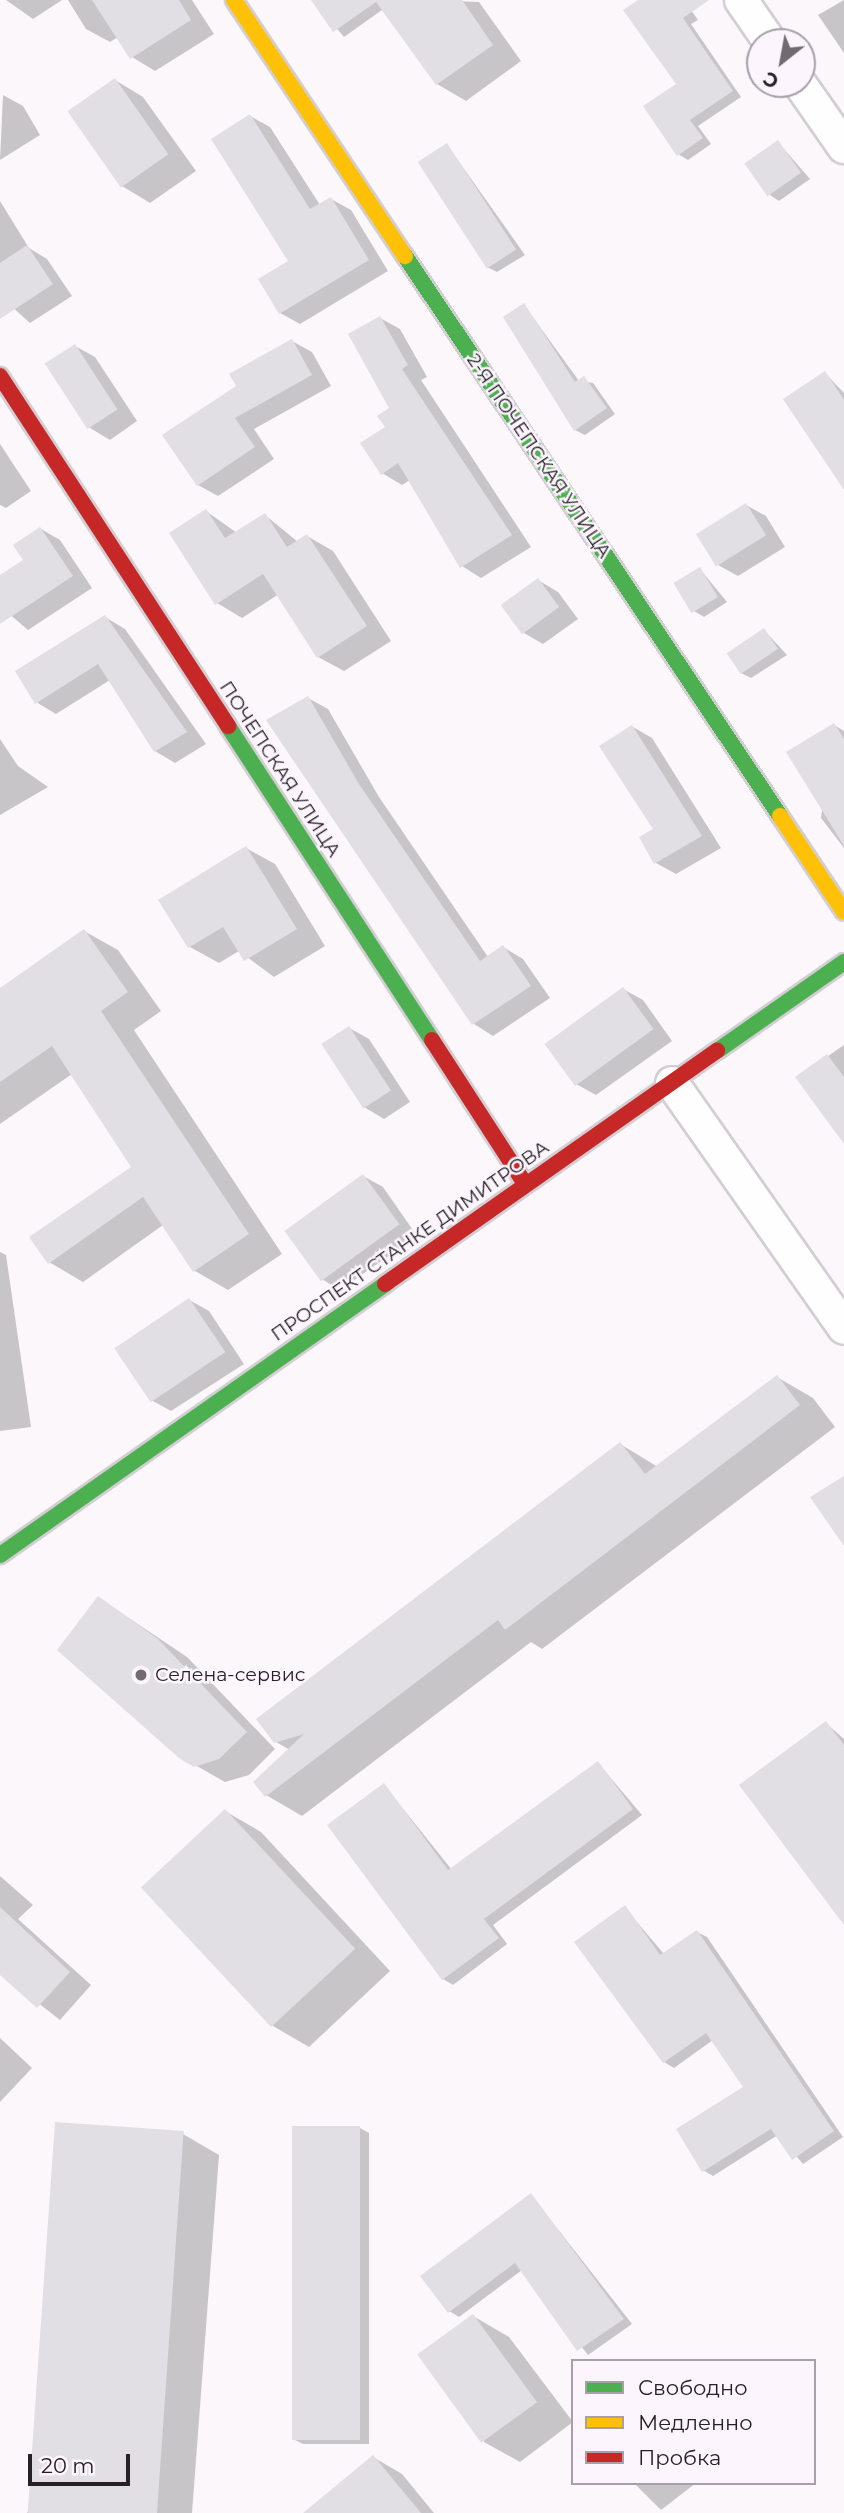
<!DOCTYPE html>
<meta charset="utf-8">
<style>
body{margin:0}
#map{position:relative;width:844px;height:2513px;overflow:hidden;background:#fbf7fb;font-family:Montserrat,sans-serif}
div>[style]{position:absolute}
[style*='--x']{left:calc(var(--x)*1px);top:calc(var(--y)*1px);width:calc(var(--w)*1px);rotate:calc(var(--a)*1deg)}
.shadow>*{inset:0;background:#0003}
.building>*{inset:0;background:#e1dee4;transform-origin:0 0}
.roads{filter:drop-shadow(2px 0 #d3ced3) drop-shadow(-2px 0 #d3ced3) drop-shadow(0 2px #d3ced3) drop-shadow(0 -2px #d3ced3)}
.street>*{height:32px;margin:-16px;padding:0 16px;transform-origin:16px;border-radius:16px;background:#fefefe}
.fast>*{height:16px;margin:-8px;padding:0 8px;transform-origin:8px;border-radius:8px;background:#4caf50}
.slow>*{height:16px;margin:-8px;padding:0 8px;transform-origin:8px;border-radius:8px;background:#ffc107}
.jam>*{height:16px;margin:-8px;padding:0 8px;transform-origin:8px;border-radius:8px;background:#c62828}
.dots>*{width:19px;height:19px;translate:-50% -50%;box-sizing:border-box;border:4px solid #fdf5fd;border-radius:50%}
span{translate:-50% -50%;white-space:nowrap;text-align:center;line-height:1.15;-webkit-text-stroke:5px #fdf5fd;paint-order:stroke}
.street-label{font-size:19px;color:#272027}
.poi-label{font-size:19px;color:#272027}
.left{translate:0 -50%;text-align:left}
.legend{position:absolute;left:571px;top:2359px;width:245px;height:126px;box-sizing:border-box;background:#fdf5fd;border:2px solid #a7a0a7;margin:0;padding:9px 12px;list-style:none;font-size:21px;color:#272027}
.legend li{display:flex;align-items:center;gap:14px;height:35px}
.legend b{width:35px;border:2px solid #a7a0a7}
.north{position:absolute;left:746px;top:28px;width:70px;height:70px;box-sizing:border-box;background:#fdf5fd;border:2px solid #a7a0a7;border-radius:50%;rotate:211deg;font-size:19px;font-weight:700;line-height:28px;text-align:center;color:#272027}
.north::after{content:'';display:block;margin:auto;width:24px;height:32px;background:#716b71;clip-path:polygon(50% 0,100% 100%,50% 72%,0 100%)}
.scale{position:absolute;left:28px;top:2454px;width:102px;height:32px;box-sizing:border-box;border:4px solid #272027;border-top:0;padding-left:9px;font-size:21px;line-height:24px;white-space:nowrap;color:#272027;-webkit-text-stroke:5px #fdf5fd;paint-order:stroke}
</style>
<div id="map">
<div class="shadow">
<i style="clip-path:polygon(6px 0,62px 0,33px 19px)"></i>
<i style="clip-path:polygon(68px 0,192px 0,214px 34px,155px 71px,132px 57px,118px 37px,110px 42px,86px 29px)"></i>
<i style="clip-path:polygon(313px 0,396px 0,344px 37px)"></i>
<i style="clip-path:polygon(430px 0,479px 2px,521px 61px,466px 101px,437px 84px)"></i>
<i style="clip-path:polygon(641px 0,684px 0,698px 20px,691px 24px,741px 97px,698px 126px,711px 144px,688px 160px,678px 154px,678px 84px)"></i>
<i style="clip-path:polygon(844px 0,844px 53px,818px 15px)"></i>
<i style="clip-path:polygon(115px 80px,143px 97px,196px 171px,150px 203px,122px 186px)"></i>
<i style="clip-path:polygon(3px 95px,23px 106px,40px 135px,0 160px)"></i>
<i style="clip-path:polygon(250px 116px,270px 127px,320px 205px,331px 199px,351px 210px,388px 271px,300px 324px,280px 313px,291px 262px)"></i>
<i style="clip-path:polygon(778px 142px,810px 179px,779px 201px,770px 195px)"></i>
<i style="clip-path:polygon(447px 145px,525px 255px,497px 272px,487px 267px)"></i>
<i style="clip-path:polygon(0 201px,29px 248px,47px 259px,72px 296px,30px 323px,0 296px)"></i>
<i style="clip-path:polygon(524px 305px,579px 381px,593px 383px,615px 414px,585px 435px,575px 430px)"></i>
<i style="clip-path:polygon(380px 318px,400px 329px,427px 377px,421px 380px,531px 547px,481px 578px,462px 566px,410px 480px,402px 485px,382px 473px,392px 409px)"></i>
<i style="clip-path:polygon(292px 341px,312px 352px,331px 386px,254px 429px,274px 459px,218px 496px,198px 485px,238px 387px)"></i>
<i style="clip-path:polygon(75px 346px,95px 357px,137px 421px,110px 440px,90px 428px)"></i>
<i style="clip-path:polygon(825px 373px,844px 393px,844px 467px)"></i>
<i style="clip-path:polygon(0 444px,31px 491px,6px 508px,0 505px)"></i>
<i style="clip-path:polygon(746px 505px,766px 516px,785px 547px,738px 576px,718px 565px)"></i>
<i style="clip-path:polygon(206px 511px,237px 533px,265px 515px,298px 542px,307px 536px,333px 551px,391px 641px,344px 671px,318px 657px,279px 594px,242px 618px,217px 603px)"></i>
<i style="clip-path:polygon(41px 529px,60px 540px,92px 588px,28px 630px,0 606px,0 577px,25px 561px)"></i>
<i style="clip-path:polygon(700px 569px,727px 602px,704px 617px,694px 611px)"></i>
<i style="clip-path:polygon(538px 580px,558px 592px,578px 619px,543px 644px,524px 633px)"></i>
<i style="clip-path:polygon(105px 617px,125px 629px,206px 744px,175px 763px,155px 751px,110px 680px,56px 714px,36px 702px)"></i>
<i style="clip-path:polygon(764px 630px,787px 655px,751px 678px,741px 673px)"></i>
<i style="clip-path:polygon(308px 698px,328px 709px,379px 797px,488px 957px,503px 947px,523px 959px,550px 998px,493px 1036px,474px 1024px,268px 721px)"></i>
<i style="clip-path:polygon(834px 725px,844px 731px,844px 848px,821px 818px)"></i>
<i style="clip-path:polygon(633px 727px,652px 738px,721px 848px,676px 874px,656px 863px,655px 830px)"></i>
<i style="clip-path:polygon(0 739px,18px 766px,48px 787px,0 815px)"></i>
<i style="clip-path:polygon(246px 848px,275px 864px,325px 946px,274px 977px,239px 951px,219px 963px,190px 947px)"></i>
<i style="clip-path:polygon(84px 931px,118px 950px,161px 1011px,134px 1030px,282px 1254px,228px 1290px,195px 1271px,163px 1225px,83px 1282px,49px 1262px,133px 1167px,72px 1074px,0 1124px,0 990px)"></i>
<i style="clip-path:polygon(623px 989px,643px 1000px,672px 1041px,596px 1095px,576px 1084px,547px 1044px)"></i>
<i style="clip-path:polygon(349px 1028px,369px 1039px,410px 1102px,384px 1119px,364px 1107px)"></i>
<i style="clip-path:polygon(844px 1045px,844px 1141px,798px 1077px)"></i>
<i style="clip-path:polygon(363px 1176px,383px 1187px,417px 1236px,340px 1290px,320px 1278px)"></i>
<i style="clip-path:polygon(0 1252px,6px 1255px,31px 1427px,0 1431px)"></i>
<i style="clip-path:polygon(189px 1300px,209px 1311px,244px 1364px,171px 1411px,151px 1400px)"></i>
<i style="clip-path:polygon(777px 1377px,813px 1398px,835px 1427px,542px 1649px,531px 1642px,302px 1816px,266px 1795px,290px 1750px,276px 1742px,620px 1444px,658px 1467px)"></i>
<i style="clip-path:polygon(99px 1598px,187px 1657px,275px 1749px,249px 1775px,225px 1782px,195px 1765px)"></i>
<i style="clip-path:polygon(826px 1723px,844px 1739px,844px 1922px)"></i>
<i style="clip-path:polygon(598px 1763px,642px 1815px,493px 1925px,507px 1944px,453px 1985px,443px 1979px,384px 1785px,452px 1870px)"></i>
<i style="clip-path:polygon(225px 1811px,261px 1832px,390px 1971px,309px 2047px,273px 2026px)"></i>
<i style="clip-path:polygon(0 1876px,33px 1905px,18px 1919px,91px 1985px,60px 2020px,0 1973px)"></i>
<i style="clip-path:polygon(625px 1908px,664px 1954px,697px 1932px,707px 1937px,843px 2137px,803px 2164px,778px 2135px,713px 2176px,703px 2170px,746px 2088px,713px 2040px,674px 2068px,664px 2062px)"></i>
<i style="clip-path:polygon(0 2038px,32px 2068px,0 2102px)"></i>
<i style="clip-path:polygon(360px 2128px,369px 2133px,369px 2444px,303px 2444px,293px 2439px)"></i>
<i style="clip-path:polygon(183px 2134px,219px 2155px,192px 2513px,27px 2513px)"></i>
<i style="clip-path:polygon(531px 2195px,632px 2324px,588px 2355px,522px 2270px,459px 2317px,449px 2311px)"></i>
<i style="clip-path:polygon(473px 2316px,509px 2337px,573px 2422px,520px 2462px,484px 2442px)"></i>
<i style="clip-path:polygon(373px 2457px,402px 2474px,434px 2513px,327px 2513px)"></i>
<i style="clip-path:polygon(634px 2483px,696px 2483px,661px 2510px)"></i>
</div>
<div class="building">
<i style="clip-path:polygon(92px 0,179px 0,191px 20px,130px 59px)"></i>
<i style="clip-path:polygon(311px 0,462px 0,493px 45px,436px 85px,376px 2px,333px 32px)"></i>
<i style="clip-path:polygon(638px 0,709px 0,683px 18px,733px 91px,690px 120px,703px 138px,677px 156px,643px 106px,676px 84px,623px 10px)"></i>
<i style="left:115px;top:78px;width:93px;height:58px;rotate:55deg"></i>
<i style="clip-path:polygon(250px 114px,310px 209px,331px 197px,369px 260px,279px 314px,258px 279px,288px 261px,211px 139px)"></i>
<i style="left:778px;top:140px;width:40px;height:41px;rotate:55deg"></i>
<i style="left:447px;top:143px;width:127px;height:35px;rotate:57deg"></i>
<i style="clip-path:polygon(27px 245px,53px 284px,0 319px,0 263px)"></i>
<i style="clip-path:polygon(524px 303px,575px 382px,584px 376px,607px 408px,574px 431px,503px 317px)"></i>
<i style="clip-path:polygon(380px 316px,408px 365px,402px 369px,512px 535px,460px 568px,398px 463px,381px 475px,360px 443px,385px 427px,377px 416px,389px 408px,348px 334px)"></i>
<i style="clip-path:polygon(292px 339px,312px 375px,235px 418px,255px 447px,197px 486px,162px 435px,236px 386px,229px 374px)"></i>
<i style="left:75px;top:344px;width:78px;height:36px;rotate:57deg"></i>
<i style="clip-path:polygon(825px 371px,844px 400px,844px 490px,783px 399px)"></i>
<i style="left:746px;top:503px;width:38px;height:59px;rotate:58deg"></i>
<i style="clip-path:polygon(206px 509px,225px 538px,265px 513px,287px 547px,307px 534px,367px 626px,317px 658px,263px 574px,215px 605px,169px 533px)"></i>
<i style="clip-path:polygon(40px 527px,73px 576px,0 624px,0 575px,23px 560px,13px 545px)"></i>
<i style="left:700px;top:567px;width:35px;height:31px;rotate:59deg"></i>
<i style="left:538px;top:578px;width:36px;height:46px;rotate:54deg"></i>
<i style="clip-path:polygon(105px 615px,187px 732px,154px 752px,98px 664px,35px 704px,15px 671px)"></i>
<i style="left:764px;top:628px;width:25px;height:45px;rotate:56deg"></i>
<i style="clip-path:polygon(308px 696px,359px 784px,480px 961px,503px 945px,531px 986px,472px 1025px,266px 720px)"></i>
<i style="clip-path:polygon(834px 723px,844px 739px,844px 846px,786px 752px)"></i>
<i style="clip-path:polygon(632px 725px,702px 836px,654px 864px,639px 837px,653px 829px,599px 746px)"></i>
<i style="clip-path:polygon(246px 846px,297px 929px,244px 961px,223px 927px,188px 948px,158px 900px)"></i>
<i style="clip-path:polygon(84px 929px,128px 992px,101px 1011px,249px 1234px,193px 1272px,143px 1197px,48px 1264px,29px 1237px,131px 1167px,52px 1046px,0 1082px,0 988px)"></i>
<i style="left:623px;top:987px;width:52px;height:97px;rotate:54deg"></i>
<i style="left:349px;top:1026px;width:77px;height:33px;rotate:57deg"></i>
<i style="clip-path:polygon(827px 1054px,844px 1077px,844px 1144px,795px 1077px)"></i>
<i style="left:363px;top:1174px;width:62px;height:97px;rotate:54deg"></i>
<i style="left:189px;top:1298px;width:65px;height:90px;rotate:56deg"></i>
<i style="clip-path:polygon(777px 1375px,800px 1405px,505px 1630px,498px 1620px,265px 1797px,253px 1782px,304px 1734px,274px 1743px,256px 1719px,620px 1442px,645px 1474px)"></i>
<i style="clip-path:polygon(844px 1476px,844px 1546px,810px 1497px)"></i>
<i style="clip-path:polygon(98px 1596px,158px 1639px,247px 1732px,219px 1759px,194px 1767px,179px 1758px,57px 1650px)"></i>
<i style="clip-path:polygon(826px 1721px,844px 1745px,844px 1925px,739px 1785px)"></i>
<i style="clip-path:polygon(598px 1761px,633px 1809px,484px 1919px,499px 1938px,442px 1980px,327px 1825px,384px 1783px,448px 1870px)"></i>
<i style="left:225px;top:1809px;width:191px;height:115px;rotate:47deg"></i>
<i style="clip-path:polygon(625px 1905px,660px 1955px,697px 1930px,834px 2131px,792px 2160px,771px 2129px,702px 2172px,676px 2129px,743px 2087px,706px 2033px,663px 2063px,574px 1942px)"></i>
<i style="clip-path:polygon(0 1907px,70px 1972px,37px 2008px,0 1975px)"></i>
<i style="left:55px;top:2122px;width:129px;height:392px;rotate:4deg"></i>
<i style="left:292px;top:2126px;width:68px;height:314px"></i>
<i style="clip-path:polygon(531px 2193px,624px 2319px,577px 2351px,515px 2263px,448px 2313px,420px 2276px)"></i>
<i style="left:473px;top:2314px;width:109px;height:69px;rotate:54deg"></i>
<i style="clip-path:polygon(373px 2455px,421px 2513px,303px 2513px)"></i>
</div>
<div class="roads">
<div class="street">
<i style="--x:741;--y:0;--w:51;--a:55.4"></i>
<i style="--x:800;--y:84;--w:77;--a:55.1"></i>
<i style="--x:672;--y:1083;--w:299;--a:54.9"></i>
</div>
<div class="fast">
<i style="--x:405;--y:256;--w:674;--a:56.19"></i>
<i style="--x:228;--y:726;--w:374;--a:57"></i>
<i style="--x:717;--y:1051;--w:155;--a:-35"></i>
<i style="--x:0;--y:1555;--w:471;--a:-35.1"></i>
</div>
<div class="slow">
<i style="--x:234;--y:0;--w:308;--a:56.3"></i>
<i style="--x:780;--y:816;--w:115;--a:56.3"></i>
</div>
<div class="jam">
<i style="--x:0;--y:376;--w:418;--a:56.9"></i>
<i style="--x:432;--y:1040;--w:171;--a:57.1"></i>
<i style="--x:385;--y:1284;--w:406;--a:-35.1"></i>
</div>
</div>
<div class="dots">
<i style="left:141px;top:1675px;background:#716b71"></i>
</div>
<div class="street-label">
<span style="left:539px;top:456px;rotate:56deg">2-Я ПОЧЕПСКАЯ УЛИЦА</span>
<span style="left:280px;top:769px;rotate:57deg">ПОЧЕПСКАЯ УЛИЦА</span>
<span style="left:410px;top:1241px;rotate:-35deg">ПРОСПЕКТ СТАНКЕ ДИМИТРОВА</span>
</div>
<div class="poi-label">
<span class="left" style="left:155px;top:1675px">Селена-сервис</span>
</div>
<ul class="legend">
<li><b style="height:9px;background:#4caf50"></b>Свободно</li>
<li><b style="height:9px;background:#ffc107"></b>Медленно</li>
<li><b style="height:9px;background:#c62828"></b>Пробка</li>
</ul>
<div class="north">С</div>
<div class="scale">20 m</div>
</div>
